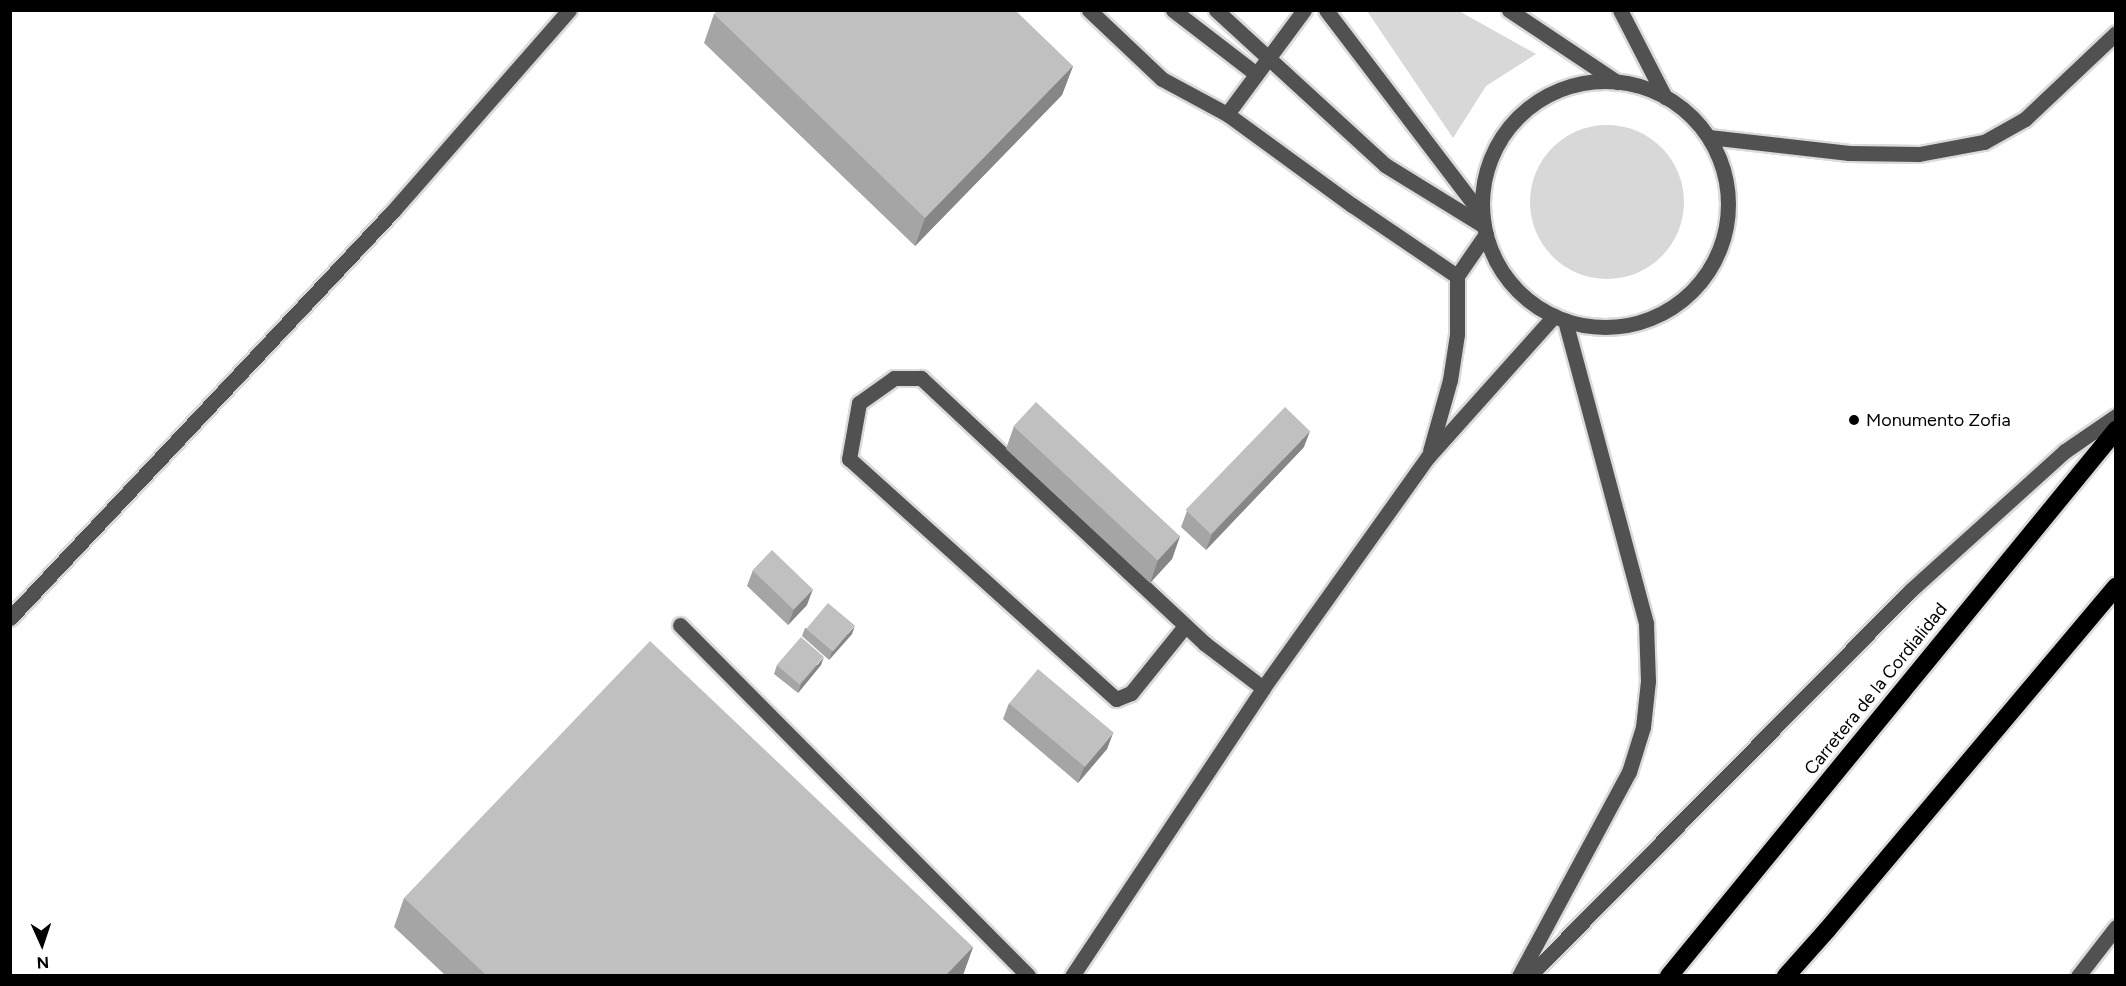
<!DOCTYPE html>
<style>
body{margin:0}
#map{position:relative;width:2126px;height:986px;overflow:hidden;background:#fff;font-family:Figtree,sans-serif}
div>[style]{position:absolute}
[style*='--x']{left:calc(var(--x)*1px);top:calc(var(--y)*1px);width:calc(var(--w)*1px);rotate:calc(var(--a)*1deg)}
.green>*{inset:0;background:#d8d8d8}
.round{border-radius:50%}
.roads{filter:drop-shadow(2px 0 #dbdbdb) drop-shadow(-2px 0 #dbdbdb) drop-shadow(0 2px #dbdbdb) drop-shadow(0 -2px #dbdbdb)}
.minor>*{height:15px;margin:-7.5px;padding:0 7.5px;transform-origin:7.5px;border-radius:7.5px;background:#515151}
.minor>.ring{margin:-7.5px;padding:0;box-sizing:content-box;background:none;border:15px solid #515151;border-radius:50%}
.highway>*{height:18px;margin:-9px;padding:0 9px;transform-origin:9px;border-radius:9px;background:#000}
.wall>*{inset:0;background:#a5a5a5}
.shaded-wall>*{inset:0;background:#868686}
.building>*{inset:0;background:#c0c0c0;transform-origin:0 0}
.dots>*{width:16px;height:16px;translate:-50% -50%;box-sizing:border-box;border:3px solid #fff;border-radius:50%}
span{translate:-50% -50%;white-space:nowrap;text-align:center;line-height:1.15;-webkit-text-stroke:6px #fff;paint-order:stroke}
.poi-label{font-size:18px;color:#000}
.left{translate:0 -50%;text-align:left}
.street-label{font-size:18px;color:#000}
.frame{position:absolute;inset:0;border:12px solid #000;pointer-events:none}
.north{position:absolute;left:12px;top:914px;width:60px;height:60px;-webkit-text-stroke:4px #fff;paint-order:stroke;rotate:177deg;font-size:16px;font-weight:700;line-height:24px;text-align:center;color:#000}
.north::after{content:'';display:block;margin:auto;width:21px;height:27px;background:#000;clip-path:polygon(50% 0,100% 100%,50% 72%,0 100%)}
</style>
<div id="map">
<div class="green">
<i style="clip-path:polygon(1367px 11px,1459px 11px,1536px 54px,1486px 86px,1453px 138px)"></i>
<i class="round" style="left:1530px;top:125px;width:154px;height:154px"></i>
</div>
<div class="roads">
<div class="minor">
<i style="--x:1089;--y:10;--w:100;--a:43.4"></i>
<i style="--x:1162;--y:79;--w:74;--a:28.3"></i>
<i style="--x:1227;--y:114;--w:155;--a:36.1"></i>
<i style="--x:1352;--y:205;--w:127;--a:34.1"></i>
<i style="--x:1173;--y:10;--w:105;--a:37.6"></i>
<i style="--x:1216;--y:10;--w:229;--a:42.5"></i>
<i style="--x:1385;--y:165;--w:116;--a:31.6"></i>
<i style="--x:1326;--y:10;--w:258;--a:52.7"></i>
<i style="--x:1509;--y:10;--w:130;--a:33.7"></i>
<i style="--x:1620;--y:10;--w:98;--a:62.7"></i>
<i class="ring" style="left:1482px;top:81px;width:231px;height:231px"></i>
<i style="--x:1227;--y:114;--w:129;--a:-53.5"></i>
<i style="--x:1709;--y:137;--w:141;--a:6.5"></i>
<i style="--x:1849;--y:153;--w:70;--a:0.8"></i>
<i style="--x:1919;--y:154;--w:66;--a:-10.5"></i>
<i style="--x:1984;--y:142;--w:47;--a:-29.3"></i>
<i style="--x:2025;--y:119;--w:125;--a:-43.4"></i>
<i style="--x:1430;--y:451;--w:74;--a:-74.3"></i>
<i style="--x:1450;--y:380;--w:47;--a:-81.3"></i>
<i style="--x:1457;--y:334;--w:58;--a:-90"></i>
<i style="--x:1457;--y:276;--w:51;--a:-55.4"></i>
<i style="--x:10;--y:618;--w:559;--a:-46.74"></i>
<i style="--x:393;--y:211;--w:267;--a:-48.8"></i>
<i style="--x:680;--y:625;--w:494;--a:45.2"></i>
<i style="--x:1185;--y:626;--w:86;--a:128.9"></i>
<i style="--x:1131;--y:693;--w:16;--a:158"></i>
<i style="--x:1116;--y:699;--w:359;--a:-138"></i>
<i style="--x:849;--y:459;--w:57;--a:-79.9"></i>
<i style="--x:859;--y:403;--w:43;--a:-35.5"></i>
<i style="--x:894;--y:378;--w:27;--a:0"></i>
<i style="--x:921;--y:378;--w:388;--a:43.1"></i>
<i style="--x:1204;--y:643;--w:74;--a:37.3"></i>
<i style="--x:1072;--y:976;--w:346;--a:-56.4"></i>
<i style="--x:1263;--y:688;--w:284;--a:-54.5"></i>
<i style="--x:1428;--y:457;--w:189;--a:-48.2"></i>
<i style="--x:1519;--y:976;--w:232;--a:-61.7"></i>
<i style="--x:1629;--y:772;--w:47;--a:-72.7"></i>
<i style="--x:1643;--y:727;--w:46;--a:-83.8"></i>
<i style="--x:1648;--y:681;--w:58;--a:-92"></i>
<i style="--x:1646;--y:623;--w:313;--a:-105"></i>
<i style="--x:1529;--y:976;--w:543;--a:-45.3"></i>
<i style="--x:1911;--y:590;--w:207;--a:-42.1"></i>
<i style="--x:2065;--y:451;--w:62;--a:-34.5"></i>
<i style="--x:2078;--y:976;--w:62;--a:-52.2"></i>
</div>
<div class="highway">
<i style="--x:1669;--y:976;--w:706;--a:-50.69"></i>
<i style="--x:1786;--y:976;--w:62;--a:-48.3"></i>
<i style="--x:1827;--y:930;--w:449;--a:-49.9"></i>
</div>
</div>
<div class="wall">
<i style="clip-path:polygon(714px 14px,1073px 66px,1062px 95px,915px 246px,704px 43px)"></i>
<i style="clip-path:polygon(1014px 426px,1180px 536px,1172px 559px,1150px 583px,1006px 449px)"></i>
<i style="clip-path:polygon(1304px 447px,1206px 550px,1181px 527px,1187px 511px)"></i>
<i style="clip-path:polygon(753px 570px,807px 605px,788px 625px,747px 586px)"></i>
<i style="clip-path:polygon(805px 628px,852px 634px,829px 660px,802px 636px)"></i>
<i style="clip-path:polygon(777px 665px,821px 665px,798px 693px,774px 674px)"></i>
<i style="clip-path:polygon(1009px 703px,1113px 733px,1107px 749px,1078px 783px,1003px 719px)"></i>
<i style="clip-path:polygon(404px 898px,973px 947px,963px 975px,445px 975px,394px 927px)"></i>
</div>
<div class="shaded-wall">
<i style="clip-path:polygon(1073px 66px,1062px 95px,915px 246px,925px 218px)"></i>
<i style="clip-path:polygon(1310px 431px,1304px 447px,1206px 550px,1212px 534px)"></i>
<i style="clip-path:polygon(1180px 536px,1172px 559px,1150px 583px,1158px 560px)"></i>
<i style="clip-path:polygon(813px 589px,807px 605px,788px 625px,794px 609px)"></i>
<i style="clip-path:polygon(855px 626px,852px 634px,829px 660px,832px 652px)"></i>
<i style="clip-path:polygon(824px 657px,821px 665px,798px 693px,801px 684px)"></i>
<i style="clip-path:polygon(1113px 733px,1107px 749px,1078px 783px,1084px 767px)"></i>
<i style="clip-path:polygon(973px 947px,963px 975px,946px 975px)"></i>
</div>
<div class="building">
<i style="clip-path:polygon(718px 10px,1015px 10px,1073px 66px,925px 218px,714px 14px)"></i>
<i style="left:1036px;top:402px;width:197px;height:33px;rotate:43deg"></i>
<i style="left:1285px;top:407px;width:35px;height:143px;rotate:44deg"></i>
<i style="left:772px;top:550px;width:57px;height:28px;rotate:44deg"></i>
<i style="left:828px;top:603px;width:35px;height:34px;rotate:40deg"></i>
<i style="left:801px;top:637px;width:30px;height:37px;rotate:41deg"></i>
<i style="clip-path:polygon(650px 641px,973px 947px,946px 975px,486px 975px,404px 898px)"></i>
<i style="left:1038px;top:669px;width:99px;height:45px;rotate:40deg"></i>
</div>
<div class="dots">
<i style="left:1854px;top:420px;background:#000"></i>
</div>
<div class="poi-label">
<span class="left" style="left:1866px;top:420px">Monumento Zofia</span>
</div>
<div class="street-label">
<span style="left:1876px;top:689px;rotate:-51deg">Carretera de la Cordialidad</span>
</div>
<div class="frame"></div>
<div class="north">N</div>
</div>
